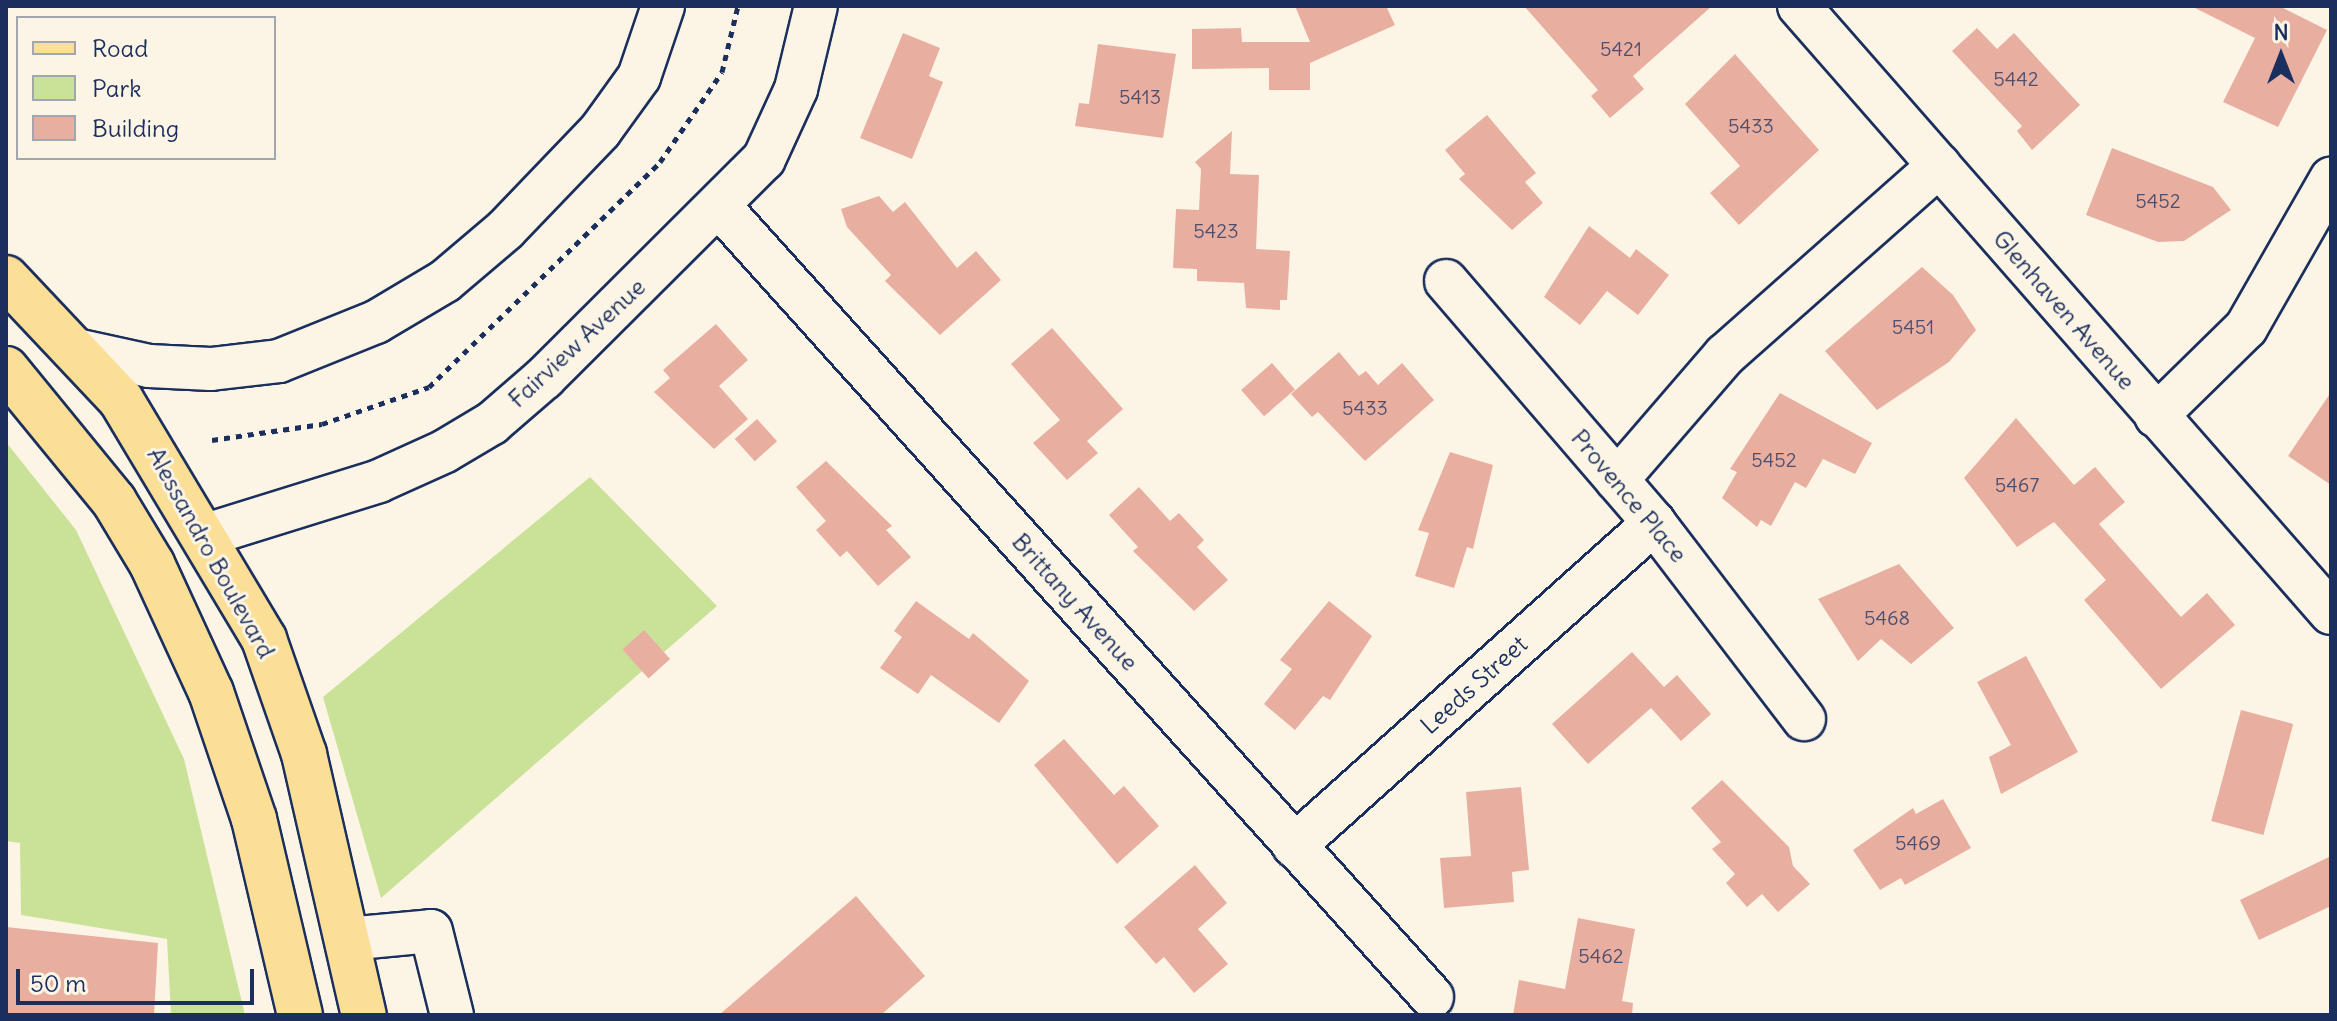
<!DOCTYPE html>
<style>
body{margin:0}
#map{position:relative;width:2337px;height:1021px;overflow:hidden;background:#fcf5e5;font-family:Delius,sans-serif}
div>[style]{position:absolute}
[style*='--x']{left:calc(var(--x)*1px);top:calc(var(--y)*1px);width:calc(var(--w)*1px);rotate:calc(var(--a)*1deg)}
.green>*{inset:0;background:#cae298}
.building>*{inset:0;background:#e8afa1;transform-origin:0 0}
.path>*{height:5px;margin-top:-2.5px;transform-origin:0;background:repeating-linear-gradient(90deg,#1b2f5e 0 6px,transparent 0 12px)}
.roads{filter:drop-shadow(2px 0 #1b2f5e) drop-shadow(-2px 0 #1b2f5e) drop-shadow(0 2px #1b2f5e) drop-shadow(0 -2px #1b2f5e)}
.minor>*{height:42px;margin:-21px;padding:0 21px;transform-origin:21px;border-radius:21px;background:#fcf5e5}
.major>*{height:44px;margin:-22px;padding:0 22px;transform-origin:22px;border-radius:22px;background:#fbdf96}
span{translate:-50% -50%;white-space:nowrap;text-align:center;line-height:1.15;-webkit-text-stroke:6px #fcf5e5;paint-order:stroke}
.number-label{font-size:20px;color:#4e4f6f}
.number-label span{-webkit-text-stroke-width:0}
.street-label{font-size:24px;color:#1b2f5e}
.frame{position:absolute;inset:0;border:8px solid #1b2f5e;pointer-events:none}
.legend{position:absolute;left:16px;top:16px;width:260px;height:144px;box-sizing:border-box;background:#fcf5e5;border:2px solid #a2a6af;margin:0;padding:10px 14px;list-style:none;font-size:24px;color:#1b2f5e}
.legend li{display:flex;align-items:center;gap:16px;height:40px}
.legend b{width:40px;border:2px solid #a2a6af}
.north{position:absolute;left:2241px;top:16px;width:80px;height:80px;-webkit-text-stroke:6px #fcf5e5;paint-order:stroke;rotate:0deg;font-size:22px;font-weight:700;line-height:32px;text-align:center;color:#1b2f5e}
.north::after{content:'';display:block;margin:auto;width:28px;height:36px;background:#1b2f5e;clip-path:polygon(50% 0,100% 100%,50% 72%,0 100%)}
.scale{position:absolute;left:16px;top:969px;width:238px;height:36px;box-sizing:border-box;border:4px solid #1b2f5e;border-top:0;padding-left:10px;font-size:24px;line-height:28px;white-space:nowrap;color:#1b2f5e;-webkit-text-stroke:6px #fcf5e5;paint-order:stroke}
</style>
<div id="map">
<div class="green">
<i style="clip-path:polygon(6px 442px,76px 530px,184px 759px,245px 1015px,171px 1015px,167px 939px,21px 915px,20px 843px,6px 841px)"></i>
<i style="clip-path:polygon(590px 477px,717px 606px,381px 898px,323px 697px)"></i>
</div>
<div class="building">
<i style="clip-path:polygon(1295px 6px,1386px 6px,1395px 25px,1310px 63px,1310px 90px,1269px 90px,1269px 68px,1192px 69px,1192px 29px,1241px 28px,1242px 42px,1310px 42px)"></i>
<i style="clip-path:polygon(1524px 6px,1712px 6px,1633px 76px,1644px 89px,1610px 118px,1591px 96px,1598px 90px)"></i>
<i style="clip-path:polygon(2191px 6px,2279px 6px,2327px 30px,2278px 127px,2223px 102px,2255px 38px)"></i>
<i style="clip-path:polygon(1977px 28px,1997px 49px,2014px 33px,2080px 105px,2032px 150px,2017px 131px,2022px 126px,1952px 51px)"></i>
<i style="clip-path:polygon(903px 33px,940px 48px,929px 76px,943px 82px,912px 159px,860px 138px)"></i>
<i style="clip-path:polygon(1098px 44px,1176px 54px,1163px 138px,1075px 126px,1079px 103px,1089px 104px)"></i>
<i style="clip-path:polygon(1735px 54px,1819px 150px,1739px 225px,1710px 193px,1740px 166px,1685px 104px)"></i>
<i style="clip-path:polygon(1487px 115px,1536px 173px,1525px 182px,1543px 203px,1512px 230px,1459px 179px,1465px 174px,1445px 150px)"></i>
<i style="clip-path:polygon(1232px 131px,1230px 174px,1259px 175px,1256px 249px,1290px 251px,1287px 300px,1280px 300px,1280px 310px,1246px 308px,1244px 283px,1197px 281px,1197px 269px,1173px 268px,1176px 209px,1199px 210px,1201px 169px,1195px 162px)"></i>
<i style="clip-path:polygon(2112px 148px,2213px 187px,2231px 210px,2184px 241px,2158px 242px,2086px 215px)"></i>
<i style="clip-path:polygon(879px 196px,893px 212px,905px 202px,957px 268px,976px 251px,1001px 280px,940px 335px,885px 281px,891px 275px,847px 227px,841px 209px)"></i>
<i style="clip-path:polygon(1589px 226px,1630px 258px,1636px 249px,1669px 275px,1638px 315px,1607px 291px,1580px 325px,1544px 297px)"></i>
<i style="clip-path:polygon(1922px 267px,1953px 295px,1976px 330px,1949px 362px,1877px 410px,1825px 351px)"></i>
<i style="clip-path:polygon(716px 324px,748px 360px,719px 386px,748px 419px,714px 449px,654px 392px,670px 378px,663px 370px)"></i>
<i style="clip-path:polygon(1052px 328px,1123px 409px,1087px 441px,1098px 453px,1067px 480px,1033px 443px,1060px 420px,1011px 364px)"></i>
<i style="clip-path:polygon(1339px 352px,1359px 376px,1366px 371px,1378px 385px,1402px 363px,1434px 400px,1365px 461px,1318px 412px,1312px 417px,1291px 394px)"></i>
<i style="left:1272px;top:363px;width:35px;height:41px;rotate:49deg"></i>
<i style="clip-path:polygon(2331px 392px,2331px 485px,2288px 456px)"></i>
<i style="clip-path:polygon(1780px 393px,1872px 443px,1855px 474px,1823px 459px,1806px 488px,1795px 482px,1771px 526px,1761px 520px,1757px 527px,1722px 498px,1737px 472px,1730px 469px)"></i>
<i style="clip-path:polygon(2016px 418px,2074px 485px,2095px 467px,2125px 502px,2099px 524px,2181px 617px,2207px 593px,2235px 625px,2161px 689px,2084px 600px,2106px 580px,2054px 522px,2017px 547px,1964px 478px)"></i>
<i style="left:757px;top:419px;width:30px;height:30px;rotate:48deg"></i>
<i style="clip-path:polygon(1450px 452px,1493px 465px,1473px 549px,1467px 547px,1454px 588px,1415px 576px,1429px 533px,1418px 530px)"></i>
<i style="clip-path:polygon(826px 461px,892px 526px,886px 530px,911px 557px,878px 586px,847px 551px,840px 557px,816px 530px,826px 521px,796px 487px)"></i>
<i style="clip-path:polygon(1139px 487px,1170px 521px,1179px 513px,1204px 540px,1197px 547px,1228px 580px,1194px 611px,1133px 551px,1138px 547px,1109px 515px)"></i>
<i style="clip-path:polygon(1899px 564px,1954px 628px,1911px 664px,1881px 639px,1858px 661px,1818px 599px)"></i>
<i style="clip-path:polygon(916px 601px,969px 639px,973px 633px,1029px 681px,999px 723px,931px 675px,918px 694px,880px 668px,902px 637px,894px 631px)"></i>
<i style="clip-path:polygon(1329px 601px,1372px 636px,1330px 700px,1323px 696px,1295px 730px,1264px 704px,1292px 669px,1280px 660px)"></i>
<i style="left:644px;top:630px;width:39px;height:29px;rotate:48deg"></i>
<i style="clip-path:polygon(1632px 652px,1664px 687px,1677px 675px,1711px 714px,1681px 741px,1651px 708px,1588px 764px,1552px 724px)"></i>
<i style="clip-path:polygon(2026px 656px,2078px 752px,2001px 794px,1989px 757px,2011px 745px,1977px 682px)"></i>
<i style="left:2241px;top:710px;width:54px;height:115px;rotate:15deg"></i>
<i style="clip-path:polygon(1064px 739px,1114px 795px,1124px 786px,1159px 826px,1117px 864px,1034px 765px)"></i>
<i style="clip-path:polygon(1722px 780px,1789px 847px,1793px 866px,1810px 884px,1778px 912px,1762px 894px,1747px 907px,1726px 883px,1735px 874px,1712px 849px,1721px 842px,1691px 808px)"></i>
<i style="clip-path:polygon(1521px 787px,1529px 870px,1512px 872px,1514px 902px,1444px 908px,1440px 858px,1471px 856px,1466px 792px)"></i>
<i style="clip-path:polygon(1943px 799px,1971px 848px,1905px 885px,1901px 878px,1880px 890px,1853px 850px,1913px 808px,1916px 814px)"></i>
<i style="clip-path:polygon(2331px 856px,2331px 906px,2259px 940px,2240px 900px)"></i>
<i style="clip-path:polygon(1195px 865px,1227px 903px,1198px 929px,1228px 964px,1194px 993px,1164px 957px,1156px 964px,1124px 927px)"></i>
<i style="clip-path:polygon(856px 896px,925px 976px,881px 1015px,719px 1015px)"></i>
<i style="clip-path:polygon(1578px 918px,1635px 929px,1622px 1001px,1633px 1003px,1632px 1015px,1513px 1015px,1519px 980px,1565px 989px)"></i>
<i style="clip-path:polygon(6px 927px,158px 943px,154px 1015px,6px 1015px)"></i>
</div>
<div class="path">
<i style="--x:212;--y:440;--w:111;--a:-8.3"></i>
<i style="--x:322;--y:424;--w:113;--a:-19.1"></i>
<i style="--x:429;--y:387;--w:322;--a:-44.2"></i>
<i style="--x:660;--y:162;--w:109;--a:-55.4"></i>
<i style="--x:722;--y:72;--w:68;--a:-76.4"></i>
</div>
<div class="roads">
<div class="minor">
<i style="--x:1799;--y:6;--w:807;--a:48.77"></i>
<i style="--x:719;--y:206;--w:1065;--a:47.97"></i>
<i style="--x:1446;--y:281;--w:319;--a:49.3"></i>
<i style="--x:1654;--y:523;--w:247;--a:52.6"></i>
<i style="--x:76;--y:350;--w:75;--a:12.4"></i>
<i style="--x:149;--y:366;--w:62;--a:2.8"></i>
<i style="--x:211;--y:369;--w:68;--a:-6.7"></i>
<i style="--x:279;--y:361;--w:105;--a:-21.9"></i>
<i style="--x:376;--y:322;--w:80;--a:-30.7"></i>
<i style="--x:445;--y:281;--w:80;--a:-40.4"></i>
<i style="--x:506;--y:229;--w:136;--a:-46.2"></i>
<i style="--x:600;--y:131;--w:67;--a:-54.2"></i>
<i style="--x:639;--y:77;--w:75;--a:-71.3"></i>
<i style="--x:2156;--y:416;--w:126;--a:-44.4"></i>
<i style="--x:2246;--y:328;--w:172;--a:-60.3"></i>
<i style="--x:1617;--y:480;--w:165;--a:-49.2"></i>
<i style="--x:1725;--y:355;--w:286;--a:-41.5"></i>
<i style="--x:206;--y:535;--w:181;--a:-17.3"></i>
<i style="--x:379;--y:481;--w:72;--a:-24.4"></i>
<i style="--x:445;--y:451;--w:55;--a:-30.8"></i>
<i style="--x:492;--y:423;--w:69;--a:-40.9"></i>
<i style="--x:544;--y:378;--w:310;--a:-44.9"></i>
<i style="--x:764;--y:159;--w:77;--a:-65.4"></i>
<i style="--x:796;--y:89;--w:85;--a:-76.5"></i>
<i style="--x:1294;--y:846;--w:484;--a:-41.9"></i>
<i style="--x:347;--y:939;--w:84;--a:-5.4"></i>
<i style="--x:431;--y:931;--w:87;--a:76"></i>
</div>
<div class="major">
<i style="--x:6;--y:278;--w:168;--a:46.7"></i>
<i style="--x:121;--y:400;--w:279;--a:59.1"></i>
<i style="--x:264;--y:639;--w:122;--a:70.8"></i>
<i style="--x:304;--y:754;--w:268;--a:77.1"></i>
<i style="--x:6;--y:369;--w:171;--a:50.7"></i>
<i style="--x:114;--y:501;--w:74;--a:58.9"></i>
<i style="--x:152;--y:564;--w:141;--a:65.3"></i>
<i style="--x:211;--y:692;--w:134;--a:71.3"></i>
<i style="--x:254;--y:819;--w:201;--a:76.8"></i>
</div>
</div>
<div class="number-label">
<span style="left:1621px;top:48px">5421</span>
<span style="left:2016px;top:78px">5442</span>
<span style="left:1140px;top:96px">5413</span>
<span style="left:1751px;top:125px">5433</span>
<span style="left:2158px;top:200px">5452</span>
<span style="left:1216px;top:230px">5423</span>
<span style="left:1913px;top:326px">5451</span>
<span style="left:1365px;top:407px">5433</span>
<span style="left:1774px;top:459px">5452</span>
<span style="left:2017px;top:484px">5467</span>
<span style="left:1887px;top:617px">5468</span>
<span style="left:1918px;top:842px">5469</span>
<span style="left:1601px;top:955px">5462</span>
</div>
<div class="street-label">
<span style="left:2064px;top:310px;rotate:49deg">Glenhaven Avenue</span>
<span style="left:577px;top:343px;rotate:-43deg">Fairview Avenue</span>
<span style="left:1629px;top:496px;rotate:50deg">Provence Place</span>
<span style="left:211px;top:553px;rotate:61deg">Alessandro Boulevard</span>
<span style="left:1075px;top:602px;rotate:48deg">Brittany Avenue</span>
<span style="left:1474px;top:685px;rotate:-42deg">Leeds Street</span>
</div>
<div class="frame"></div>
<ul class="legend">
<li><b style="height:10px;background:#fbdf96"></b>Road</li>
<li><b style="height:22px;background:#cae298"></b>Park</li>
<li><b style="height:22px;background:#e8afa1"></b>Building</li>
</ul>
<div class="north">N</div>
<div class="scale">50 m</div>
</div>
